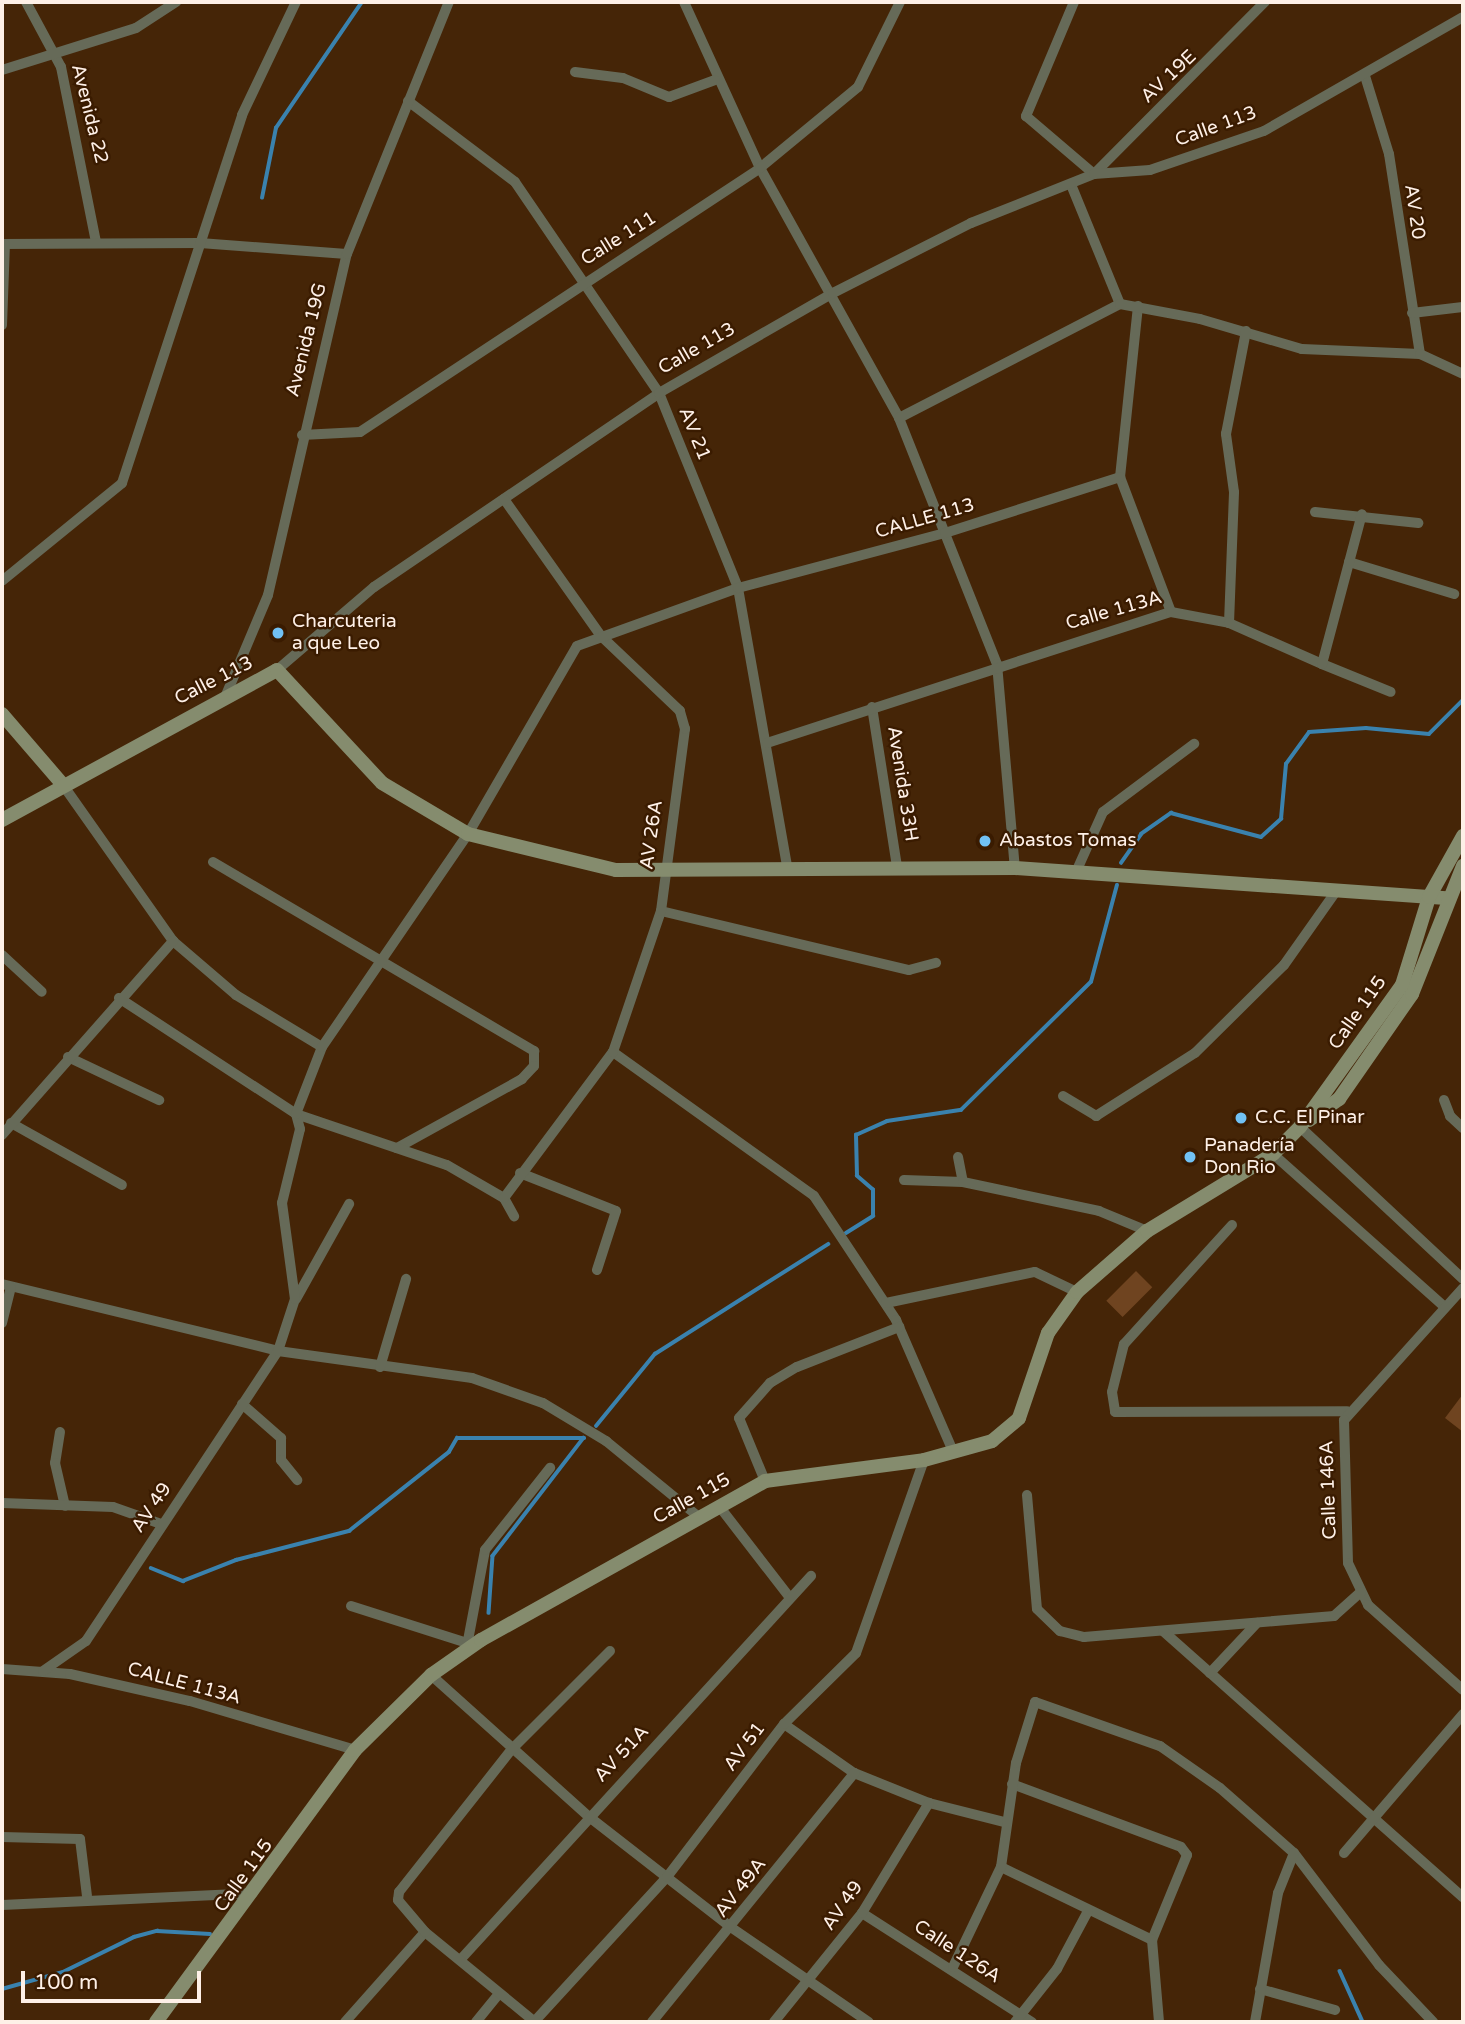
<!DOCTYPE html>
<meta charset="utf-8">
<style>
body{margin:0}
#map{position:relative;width:1465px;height:2024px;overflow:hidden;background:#452507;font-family:"Varela Round",sans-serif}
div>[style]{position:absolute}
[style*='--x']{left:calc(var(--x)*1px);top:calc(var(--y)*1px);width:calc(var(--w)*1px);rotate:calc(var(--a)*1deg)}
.green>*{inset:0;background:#6f4420;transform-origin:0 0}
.stream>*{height:3.5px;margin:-1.75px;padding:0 1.75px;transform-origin:1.75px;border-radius:1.75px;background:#3a82ae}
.street>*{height:10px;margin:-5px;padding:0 5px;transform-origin:5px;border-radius:5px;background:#666a58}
.secondary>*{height:14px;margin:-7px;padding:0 7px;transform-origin:7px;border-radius:7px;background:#858c6e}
.dots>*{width:19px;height:19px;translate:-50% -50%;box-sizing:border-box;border:4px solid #3a1b00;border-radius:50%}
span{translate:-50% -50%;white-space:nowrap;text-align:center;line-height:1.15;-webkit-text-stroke:5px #3a1b00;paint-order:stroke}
.street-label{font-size:19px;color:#fef0e7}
.poi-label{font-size:19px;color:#fef0e7}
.left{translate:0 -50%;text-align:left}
.frame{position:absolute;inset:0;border:4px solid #fef0e7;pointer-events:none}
.scale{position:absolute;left:21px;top:1971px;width:180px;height:32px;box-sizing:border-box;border:4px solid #fef0e7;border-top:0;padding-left:9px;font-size:21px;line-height:24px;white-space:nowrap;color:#fef0e7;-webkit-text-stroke:5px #3a1b00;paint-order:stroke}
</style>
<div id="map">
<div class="green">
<i style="left:1136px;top:1271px;width:23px;height:42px;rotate:45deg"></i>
<i style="clip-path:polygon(1463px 1394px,1463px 1432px,1445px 1418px)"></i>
</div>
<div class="stream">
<i style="--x:262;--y:198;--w:71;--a:-78.7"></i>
<i style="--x:276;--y:128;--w:153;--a:-55.7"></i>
<i style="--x:1121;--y:863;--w:35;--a:-55"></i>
<i style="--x:1141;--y:834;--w:37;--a:-35"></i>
<i style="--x:1171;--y:813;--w:93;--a:14.9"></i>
<i style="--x:1261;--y:837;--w:27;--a:-42"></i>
<i style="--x:1281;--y:819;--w:55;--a:-84.8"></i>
<i style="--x:1286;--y:764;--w:39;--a:-54"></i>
<i style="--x:1309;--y:732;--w:57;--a:-4"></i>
<i style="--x:1366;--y:728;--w:63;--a:5.4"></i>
<i style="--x:1429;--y:734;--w:48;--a:-45"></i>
<i style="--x:846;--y:1233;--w:32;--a:-32"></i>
<i style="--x:873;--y:1216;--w:26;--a:-90"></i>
<i style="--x:873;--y:1190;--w:21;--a:-139"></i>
<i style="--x:857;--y:1176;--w:41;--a:-91.4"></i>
<i style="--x:856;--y:1135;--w:34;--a:-24"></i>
<i style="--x:887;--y:1121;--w:75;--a:-8.5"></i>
<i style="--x:961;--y:1110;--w:182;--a:-44.6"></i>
<i style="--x:1091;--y:982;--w:100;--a:-75"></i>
<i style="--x:596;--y:1426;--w:93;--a:-50.7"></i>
<i style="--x:655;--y:1354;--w:205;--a:-32.4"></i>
<i style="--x:151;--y:1568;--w:35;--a:22"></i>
<i style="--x:183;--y:1581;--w:57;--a:-21.6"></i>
<i style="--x:236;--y:1560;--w:117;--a:-14.4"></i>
<i style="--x:349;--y:1531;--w:127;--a:-38.3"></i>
<i style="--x:449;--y:1452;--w:16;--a:-60"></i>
<i style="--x:457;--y:1438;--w:127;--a:0"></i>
<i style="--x:584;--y:1438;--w:149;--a:127.6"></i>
<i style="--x:493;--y:1556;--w:57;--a:94"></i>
<i style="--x:1340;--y:1971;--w:56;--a:65.7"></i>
<i style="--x:2;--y:1989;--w:63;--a:-15.6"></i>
<i style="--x:63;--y:1972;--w:79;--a:-26.2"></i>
<i style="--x:134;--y:1937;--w:24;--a:-15"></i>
<i style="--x:157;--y:1931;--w:53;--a:3.2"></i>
</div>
<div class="street">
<i style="--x:26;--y:2;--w:74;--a:61.7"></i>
<i style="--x:61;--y:67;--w:178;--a:78.7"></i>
<i style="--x:684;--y:2;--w:183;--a:65.4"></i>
<i style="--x:760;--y:168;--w:286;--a:60.9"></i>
<i style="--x:899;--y:418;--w:265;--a:68.3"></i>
<i style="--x:997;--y:664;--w:205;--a:85"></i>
<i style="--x:1074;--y:2;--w:124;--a:112.8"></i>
<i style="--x:1026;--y:116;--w:89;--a:40.5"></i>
<i style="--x:1094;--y:174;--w:243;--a:-45.2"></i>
<i style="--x:2;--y:70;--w:140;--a:-17.4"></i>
<i style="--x:136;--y:28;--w:48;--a:-33"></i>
<i style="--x:575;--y:72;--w:48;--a:7.1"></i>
<i style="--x:623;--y:78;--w:50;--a:22.4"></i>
<i style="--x:669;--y:97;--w:49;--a:-20.3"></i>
<i style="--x:1365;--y:76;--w:82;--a:72.9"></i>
<i style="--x:1389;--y:154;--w:202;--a:81.2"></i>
<i style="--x:408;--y:101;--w:134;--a:37.1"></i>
<i style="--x:515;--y:182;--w:255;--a:55.7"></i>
<i style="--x:659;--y:393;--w:210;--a:67.9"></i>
<i style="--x:738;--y:588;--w:282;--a:80"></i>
<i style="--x:1072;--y:187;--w:126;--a:67.7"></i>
<i style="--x:2;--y:244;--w:198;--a:-0.3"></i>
<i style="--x:200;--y:243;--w:147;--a:4.3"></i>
<i style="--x:1138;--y:306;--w:172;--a:96"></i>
<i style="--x:1120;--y:477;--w:144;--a:69.3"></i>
<i style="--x:1412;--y:313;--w:51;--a:-6.7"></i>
<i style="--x:2;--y:325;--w:81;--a:-87.9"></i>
<i style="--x:899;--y:418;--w:249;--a:-27.3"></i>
<i style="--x:1120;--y:304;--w:81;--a:10.6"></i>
<i style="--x:1200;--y:319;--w:106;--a:16.4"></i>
<i style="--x:1302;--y:349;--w:118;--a:2.4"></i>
<i style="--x:1420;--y:354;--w:47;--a:24.9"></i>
<i style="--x:302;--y:435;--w:58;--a:-3"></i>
<i style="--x:360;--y:432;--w:479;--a:-33.4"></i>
<i style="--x:760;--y:168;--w:127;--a:-39.6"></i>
<i style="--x:858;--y:87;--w:95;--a:-63.7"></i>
<i style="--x:1315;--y:512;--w:104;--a:6.1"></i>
<i style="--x:1349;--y:562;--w:110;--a:16.9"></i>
<i style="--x:2;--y:581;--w:155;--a:-39.2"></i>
<i style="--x:122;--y:483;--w:387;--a:-71.9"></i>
<i style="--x:242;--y:115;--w:125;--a:-64.5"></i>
<i style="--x:1229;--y:623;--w:131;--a:-87.8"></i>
<i style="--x:1234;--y:492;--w:59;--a:-97.9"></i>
<i style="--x:1226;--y:434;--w:105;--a:-79"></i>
<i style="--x:1322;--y:664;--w:74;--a:22.1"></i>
<i style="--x:277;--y:670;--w:128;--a:-40.6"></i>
<i style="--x:374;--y:587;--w:345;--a:-34.2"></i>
<i style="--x:659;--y:393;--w:201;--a:-29.9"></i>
<i style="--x:833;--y:293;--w:155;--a:-26.9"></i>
<i style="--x:971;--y:223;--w:132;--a:-21.7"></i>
<i style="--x:1094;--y:174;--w:56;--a:-4.1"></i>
<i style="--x:1150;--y:170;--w:120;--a:-18.9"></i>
<i style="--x:1264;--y:131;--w:229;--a:-29.8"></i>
<i style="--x:226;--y:695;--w:108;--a:-67.2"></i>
<i style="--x:268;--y:595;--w:350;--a:-77"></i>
<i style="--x:347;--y:254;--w:272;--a:-68"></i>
<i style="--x:872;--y:707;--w:161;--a:81.1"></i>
<i style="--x:767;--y:743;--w:425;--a:-18"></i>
<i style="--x:1171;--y:612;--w:59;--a:10.7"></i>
<i style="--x:1229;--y:623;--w:102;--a:23.8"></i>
<i style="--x:1322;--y:664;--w:155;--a:-75.1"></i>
<i style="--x:63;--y:785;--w:191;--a:54.8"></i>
<i style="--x:173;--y:941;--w:83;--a:40.6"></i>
<i style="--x:236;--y:995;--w:100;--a:31.2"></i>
<i style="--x:213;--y:862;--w:373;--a:30.5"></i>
<i style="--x:534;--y:1051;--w:15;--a:90"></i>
<i style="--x:534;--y:1066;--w:18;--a:133"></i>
<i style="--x:522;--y:1079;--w:143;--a:151.1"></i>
<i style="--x:1076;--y:872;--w:66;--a:-65.8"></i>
<i style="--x:1103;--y:812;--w:114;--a:-36.8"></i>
<i style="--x:661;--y:911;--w:255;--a:13.4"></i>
<i style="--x:909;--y:970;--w:28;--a:-15"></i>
<i style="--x:2;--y:955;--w:54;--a:42.8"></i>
<i style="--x:119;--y:998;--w:212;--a:33.2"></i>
<i style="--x:296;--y:1114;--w:159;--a:18.7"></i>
<i style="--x:447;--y:1165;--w:66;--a:30.1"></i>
<i style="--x:504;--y:1198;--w:21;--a:61"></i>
<i style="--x:613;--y:1052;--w:247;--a:35.6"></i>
<i style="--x:814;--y:1196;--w:149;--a:56.5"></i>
<i style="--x:896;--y:1320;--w:143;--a:66.5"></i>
<i style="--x:68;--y:1057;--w:101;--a:25.3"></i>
<i style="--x:1063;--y:1096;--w:39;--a:31"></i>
<i style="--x:1096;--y:1116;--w:117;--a:-32.5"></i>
<i style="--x:1195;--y:1053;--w:125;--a:-44.7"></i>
<i style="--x:1284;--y:965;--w:92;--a:-54.8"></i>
<i style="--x:1444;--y:1100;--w:17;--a:69"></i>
<i style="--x:1450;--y:1116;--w:18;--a:43"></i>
<i style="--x:11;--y:1123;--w:127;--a:29.2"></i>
<i style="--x:1300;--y:1127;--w:223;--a:43"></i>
<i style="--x:2;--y:1135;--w:259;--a:-48.6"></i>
<i style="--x:1273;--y:1154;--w:230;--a:41.7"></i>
<i style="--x:958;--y:1157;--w:25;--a:79"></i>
<i style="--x:520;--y:1173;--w:103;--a:21.6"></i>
<i style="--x:616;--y:1211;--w:62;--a:107.9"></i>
<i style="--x:904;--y:1180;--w:59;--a:1.9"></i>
<i style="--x:963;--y:1182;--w:139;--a:12"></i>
<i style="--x:1099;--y:1211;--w:52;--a:22.6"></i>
<i style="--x:504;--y:1198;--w:182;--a:-53.3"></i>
<i style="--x:613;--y:1052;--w:149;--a:-71.2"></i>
<i style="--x:661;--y:911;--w:184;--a:-82.5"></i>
<i style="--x:685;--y:729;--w:19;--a:-106"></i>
<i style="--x:680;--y:711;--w:109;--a:-136.5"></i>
<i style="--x:601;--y:636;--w:168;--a:-125.3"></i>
<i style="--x:1232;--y:1225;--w:161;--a:132.2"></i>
<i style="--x:1124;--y:1344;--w:49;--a:104"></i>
<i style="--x:1112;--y:1392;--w:20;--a:81"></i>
<i style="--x:1115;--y:1412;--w:232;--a:-0.2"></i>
<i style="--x:2;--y:1284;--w:284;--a:13.6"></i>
<i style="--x:278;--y:1351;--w:196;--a:7.9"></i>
<i style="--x:472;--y:1378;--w:75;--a:19.4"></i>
<i style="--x:543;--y:1403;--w:74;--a:31.1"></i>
<i style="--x:606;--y:1441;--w:120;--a:39.3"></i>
<i style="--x:1463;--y:1288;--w:178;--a:132"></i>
<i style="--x:1344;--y:1420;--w:143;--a:88.4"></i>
<i style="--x:1348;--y:1563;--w:47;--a:64.5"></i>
<i style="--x:1368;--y:1605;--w:127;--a:41.8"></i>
<i style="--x:296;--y:1299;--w:109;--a:-60.8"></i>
<i style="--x:886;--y:1303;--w:152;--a:-11.8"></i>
<i style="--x:1035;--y:1272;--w:47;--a:25.5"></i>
<i style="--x:2;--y:1323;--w:36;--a:-76"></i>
<i style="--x:380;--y:1367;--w:92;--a:-73.5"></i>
<i style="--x:242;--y:1404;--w:52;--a:41.1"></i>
<i style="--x:281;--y:1438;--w:22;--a:90"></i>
<i style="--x:281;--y:1460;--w:26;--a:51"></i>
<i style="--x:60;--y:1432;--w:31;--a:99"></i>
<i style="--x:55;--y:1463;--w:44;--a:76.9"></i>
<i style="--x:765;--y:1481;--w:68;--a:-112.4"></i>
<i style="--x:739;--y:1418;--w:47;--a:-48.5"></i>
<i style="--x:770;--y:1383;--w:31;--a:-31"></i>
<i style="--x:797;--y:1367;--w:110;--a:-21.4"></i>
<i style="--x:1027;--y:1495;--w:114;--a:85"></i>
<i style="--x:1037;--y:1609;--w:32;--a:44"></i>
<i style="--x:1060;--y:1631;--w:25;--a:14"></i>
<i style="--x:1084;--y:1637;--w:251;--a:-4.8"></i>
<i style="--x:1334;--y:1616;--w:36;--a:-42"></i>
<i style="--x:2;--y:1503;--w:111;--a:2.1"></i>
<i style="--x:113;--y:1507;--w:51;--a:19.5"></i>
<i style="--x:719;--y:1506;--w:116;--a:52.3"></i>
<i style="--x:351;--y:1606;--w:122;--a:17.7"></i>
<i style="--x:1163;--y:1631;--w:401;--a:41.6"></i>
<i style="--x:466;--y:1651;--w:103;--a:-79.3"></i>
<i style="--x:485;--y:1550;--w:105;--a:-51.6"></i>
<i style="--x:2;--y:1669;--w:68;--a:4.2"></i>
<i style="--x:70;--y:1674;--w:123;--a:12.7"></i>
<i style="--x:190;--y:1701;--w:172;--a:16.5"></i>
<i style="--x:43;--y:1671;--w:52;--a:-34.9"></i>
<i style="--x:86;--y:1641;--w:348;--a:-56.5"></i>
<i style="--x:278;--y:1351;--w:55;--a:-71.9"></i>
<i style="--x:295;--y:1299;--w:97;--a:-97.7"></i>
<i style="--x:282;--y:1203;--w:76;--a:-76.3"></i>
<i style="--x:300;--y:1129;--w:16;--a:-105"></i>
<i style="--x:296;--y:1114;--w:72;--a:-68.8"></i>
<i style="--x:322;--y:1047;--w:258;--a:-55.6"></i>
<i style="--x:468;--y:834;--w:217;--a:-59.9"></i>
<i style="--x:577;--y:646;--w:171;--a:-19.8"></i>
<i style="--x:738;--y:588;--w:214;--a:-14.9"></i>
<i style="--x:945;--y:533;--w:184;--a:-17.7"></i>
<i style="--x:1210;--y:1673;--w:69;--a:-46.8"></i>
<i style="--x:431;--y:1675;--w:211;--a:41.9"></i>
<i style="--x:588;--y:1816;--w:182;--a:37.9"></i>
<i style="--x:732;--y:1928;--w:166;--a:34.5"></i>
<i style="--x:784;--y:1724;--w:85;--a:35"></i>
<i style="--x:854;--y:1773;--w:81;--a:21.8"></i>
<i style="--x:929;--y:1803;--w:77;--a:14.2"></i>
<i style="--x:1012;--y:1784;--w:180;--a:20.4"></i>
<i style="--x:1181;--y:1847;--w:10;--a:53"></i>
<i style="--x:1187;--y:1855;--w:92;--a:112.4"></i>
<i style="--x:1152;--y:1940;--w:82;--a:85.1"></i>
<i style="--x:2;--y:1837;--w:78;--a:1.5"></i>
<i style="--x:80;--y:1839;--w:57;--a:83"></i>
<i style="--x:1344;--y:1853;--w:183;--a:-49.4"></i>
<i style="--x:1001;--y:1867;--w:168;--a:25.8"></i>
<i style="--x:2;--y:1905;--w:251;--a:-2.7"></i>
<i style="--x:862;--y:1913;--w:202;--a:32.7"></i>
<i style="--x:461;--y:1959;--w:519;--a:-47.58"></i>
<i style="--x:953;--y:1967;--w:111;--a:-64.4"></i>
<i style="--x:1001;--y:1867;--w:105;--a:-81.8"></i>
<i style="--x:1016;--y:1763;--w:64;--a:-72.7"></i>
<i style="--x:1035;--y:1702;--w:133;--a:19.4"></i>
<i style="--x:1160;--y:1746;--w:73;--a:35"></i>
<i style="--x:1220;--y:1788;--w:98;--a:41.3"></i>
<i style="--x:1294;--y:1853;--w:141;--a:52.8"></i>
<i style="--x:1379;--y:1965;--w:79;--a:46.5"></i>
<i style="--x:1260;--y:1989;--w:78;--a:15.6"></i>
<i style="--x:345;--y:2022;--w:120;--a:-48.4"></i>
<i style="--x:476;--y:2022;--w:35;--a:-51"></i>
<i style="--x:534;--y:2022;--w:197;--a:-47.5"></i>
<i style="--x:667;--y:1877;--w:193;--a:-52.6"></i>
<i style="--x:784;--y:1724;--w:101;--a:-44.6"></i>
<i style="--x:856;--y:1653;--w:205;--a:-70.6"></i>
<i style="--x:535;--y:2022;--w:142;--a:-140.7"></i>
<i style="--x:425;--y:1932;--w:42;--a:-130.2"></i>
<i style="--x:398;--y:1900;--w:8;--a:-83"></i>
<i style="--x:399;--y:1892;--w:181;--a:-51.7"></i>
<i style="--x:511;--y:1750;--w:140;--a:-45"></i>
<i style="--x:652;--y:2022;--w:321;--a:-50.9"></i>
<i style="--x:774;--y:2022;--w:140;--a:-51.1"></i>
<i style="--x:862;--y:1913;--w:129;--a:-58.7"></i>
<i style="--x:1015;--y:2022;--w:68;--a:-51.6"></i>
<i style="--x:1057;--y:1969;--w:66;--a:-61.9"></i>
<i style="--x:1255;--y:2022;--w:131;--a:-79.9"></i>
<i style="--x:1278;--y:1893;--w:43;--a:-68.2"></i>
</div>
<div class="secondary">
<i style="--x:2;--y:714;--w:94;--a:49.3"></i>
<i style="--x:2;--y:820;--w:313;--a:-28.6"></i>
<i style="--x:277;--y:670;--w:154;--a:47.1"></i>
<i style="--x:382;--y:783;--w:100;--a:30.7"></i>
<i style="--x:468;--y:834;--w:152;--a:13.7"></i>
<i style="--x:616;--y:870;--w:399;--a:-0.3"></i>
<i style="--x:1015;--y:868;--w:432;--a:4"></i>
<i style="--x:1309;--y:1120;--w:37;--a:-35"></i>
<i style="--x:1339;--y:1099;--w:128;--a:-55.2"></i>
<i style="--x:1412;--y:994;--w:138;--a:-68.3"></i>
<i style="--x:156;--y:2022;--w:337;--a:-53.8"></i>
<i style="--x:355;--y:1750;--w:107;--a:-44.6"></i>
<i style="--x:431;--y:1675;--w:61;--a:-35"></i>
<i style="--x:481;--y:1640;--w:325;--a:-29.2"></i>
<i style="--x:765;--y:1481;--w:160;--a:-7.5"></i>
<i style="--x:924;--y:1460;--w:71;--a:-15.6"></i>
<i style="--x:992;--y:1441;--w:35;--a:-40"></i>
<i style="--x:1019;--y:1418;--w:90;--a:-71.2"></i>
<i style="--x:1048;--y:1333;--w:50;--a:-54.7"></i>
<i style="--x:1077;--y:1292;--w:93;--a:-41.1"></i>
<i style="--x:1147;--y:1231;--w:148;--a:-31.4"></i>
<i style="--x:1273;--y:1154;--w:38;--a:-45"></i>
<i style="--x:1300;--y:1127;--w:175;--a:-54.3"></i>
<i style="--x:1402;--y:985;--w:92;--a:-72.9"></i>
<i style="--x:1429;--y:897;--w:70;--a:-60.9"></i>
</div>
<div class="dots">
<i style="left:278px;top:633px;background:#71c1f4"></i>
<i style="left:985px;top:841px;background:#71c1f4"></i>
<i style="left:1241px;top:1118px;background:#71c1f4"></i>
<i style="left:1190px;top:1157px;background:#71c1f4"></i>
</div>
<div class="street-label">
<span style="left:1169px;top:77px;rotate:-43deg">AV 19E</span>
<span style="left:89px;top:114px;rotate:76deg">Avenida 22</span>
<span style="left:1216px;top:127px;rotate:-20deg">Calle 113</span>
<span style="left:1414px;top:212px;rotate:82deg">AV 20</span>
<span style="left:619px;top:239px;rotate:-32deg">Calle 111</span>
<span style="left:307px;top:340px;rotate:-76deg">Avenida 19G</span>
<span style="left:697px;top:349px;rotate:-30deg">Calle 113</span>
<span style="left:694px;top:434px;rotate:68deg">AV 21</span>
<span style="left:925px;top:519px;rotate:-16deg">CALLE 113</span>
<span style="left:1114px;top:611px;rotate:-16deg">Calle 113A</span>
<span style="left:214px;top:681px;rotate:-27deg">Calle 113</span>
<span style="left:902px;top:784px;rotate:81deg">Avenida 33H</span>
<span style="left:652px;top:835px;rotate:-82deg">AV 26A</span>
<span style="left:1358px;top:1013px;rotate:-55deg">Calle 115</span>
<span style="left:1329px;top:1490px;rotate:-92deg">Calle 146A</span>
<span style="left:692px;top:1499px;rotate:-29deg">Calle 115</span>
<span style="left:152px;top:1508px;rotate:-56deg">AV 49</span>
<span style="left:184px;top:1684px;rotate:15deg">CALLE 113A</span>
<span style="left:745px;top:1747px;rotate:-53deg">AV 51</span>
<span style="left:622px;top:1754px;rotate:-47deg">AV 51A</span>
<span style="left:244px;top:1876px;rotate:-54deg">Calle 115</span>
<span style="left:741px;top:1888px;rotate:-52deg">AV 49A</span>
<span style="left:843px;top:1906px;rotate:-55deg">AV 49</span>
<span style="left:957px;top:1952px;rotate:33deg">Calle 126A</span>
</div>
<div class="poi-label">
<span class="left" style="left:292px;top:633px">Charcuteria<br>a que Leo</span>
<span class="left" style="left:999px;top:841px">Abastos Tomas</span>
<span class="left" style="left:1255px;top:1118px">C.C. El Pinar</span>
<span class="left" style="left:1204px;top:1157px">Panadería<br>Don Rio</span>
</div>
<div class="frame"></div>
<div class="scale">100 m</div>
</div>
